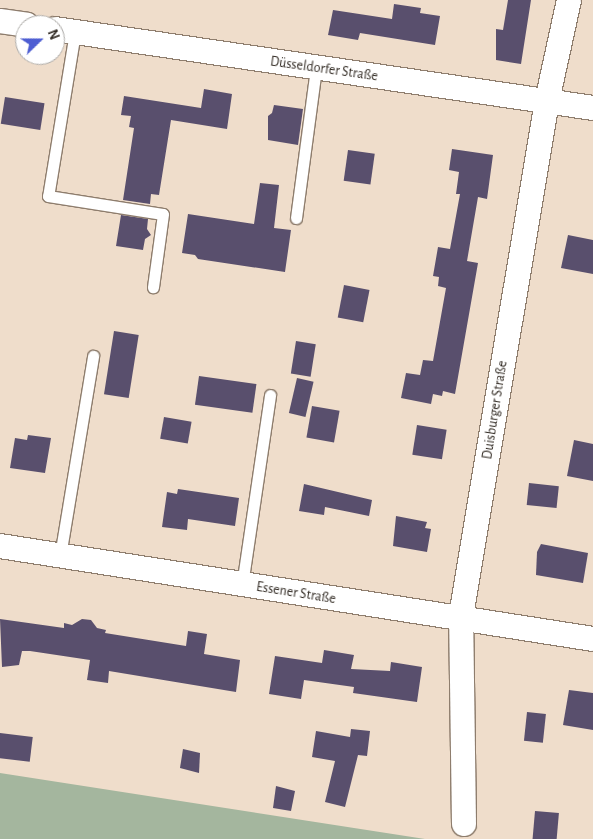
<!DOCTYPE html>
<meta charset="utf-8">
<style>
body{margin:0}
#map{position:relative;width:593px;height:839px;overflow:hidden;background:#efddcb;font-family:"Alegreya Sans",sans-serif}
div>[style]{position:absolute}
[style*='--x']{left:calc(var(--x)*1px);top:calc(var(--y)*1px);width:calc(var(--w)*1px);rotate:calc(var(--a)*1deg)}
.green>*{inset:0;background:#a4b69e}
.building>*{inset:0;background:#594f6d;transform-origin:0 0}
.roads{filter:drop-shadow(1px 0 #8e7d6d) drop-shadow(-1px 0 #8e7d6d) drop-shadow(0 1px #8e7d6d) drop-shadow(0 -1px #8e7d6d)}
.lane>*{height:11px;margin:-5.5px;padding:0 5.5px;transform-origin:5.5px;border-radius:5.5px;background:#fff}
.street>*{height:24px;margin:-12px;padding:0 12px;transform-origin:12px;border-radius:12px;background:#fff}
span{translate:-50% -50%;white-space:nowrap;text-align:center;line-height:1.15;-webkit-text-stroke:5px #fff;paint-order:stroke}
.street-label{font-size:14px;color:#332c25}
.north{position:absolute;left:15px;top:15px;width:50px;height:50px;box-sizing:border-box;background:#fff;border:1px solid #adaba8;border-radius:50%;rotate:68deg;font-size:14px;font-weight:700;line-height:20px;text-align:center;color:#332c25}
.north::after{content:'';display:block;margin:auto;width:18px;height:22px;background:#4d5dd2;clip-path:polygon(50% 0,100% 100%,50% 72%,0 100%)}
</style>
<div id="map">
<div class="green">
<i style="clip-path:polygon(0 773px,425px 839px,0 839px)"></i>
</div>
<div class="building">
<i style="clip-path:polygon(508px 0,531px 0,521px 64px,496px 60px,496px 29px,503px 30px)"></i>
<i style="clip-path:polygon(394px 4px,421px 8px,420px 13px,440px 16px,435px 45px,360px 33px,358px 40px,328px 35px,333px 10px,392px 19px)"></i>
<i style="clip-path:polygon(204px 89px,232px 94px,227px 129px,171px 120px,159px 195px,151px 194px,150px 204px,123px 200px,134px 128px,129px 127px,131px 116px,121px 115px,124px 96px,201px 108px)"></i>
<i style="left:5px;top:97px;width:40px;height:27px;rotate:9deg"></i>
<i style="clip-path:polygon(274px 105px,303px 109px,298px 145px,268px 140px,268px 116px,272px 113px)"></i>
<i style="clip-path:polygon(452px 149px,493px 155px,487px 199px,478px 197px,467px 261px,478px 263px,455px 394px,443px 391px,442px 396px,433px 394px,431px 404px,401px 398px,406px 373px,420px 375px,423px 360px,433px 361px,446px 288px,438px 286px,439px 277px,433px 276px,438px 247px,450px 249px,460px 194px,456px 194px,459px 172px,449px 170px)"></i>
<i style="left:348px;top:150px;width:27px;height:31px;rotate:8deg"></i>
<i style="clip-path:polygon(260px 183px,279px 185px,274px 228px,291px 230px,285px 272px,198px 259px,195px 255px,182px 253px,188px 214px,254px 224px)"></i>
<i style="clip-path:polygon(121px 215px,148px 219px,147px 229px,151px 235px,145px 239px,143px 250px,116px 246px)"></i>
<i style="clip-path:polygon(568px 235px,593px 240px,593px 274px,561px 268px)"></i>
<i style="left:344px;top:285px;width:26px;height:33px;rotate:11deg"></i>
<i style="left:114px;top:331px;width:25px;height:64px;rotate:9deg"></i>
<i style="left:296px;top:341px;width:20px;height:33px;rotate:9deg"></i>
<i style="left:199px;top:376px;width:58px;height:29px;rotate:8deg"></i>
<i style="left:297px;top:378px;width:17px;height:36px;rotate:13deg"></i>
<i style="left:312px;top:406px;width:28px;height:32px;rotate:10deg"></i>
<i style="left:164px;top:417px;width:28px;height:22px;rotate:10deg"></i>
<i style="left:417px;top:425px;width:30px;height:30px;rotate:9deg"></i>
<i style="clip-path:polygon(28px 435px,51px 438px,45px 473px,10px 468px,15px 438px,27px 440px)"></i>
<i style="clip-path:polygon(574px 440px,593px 444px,593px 481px,567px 476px)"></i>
<i style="left:529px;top:483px;width:30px;height:22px;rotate:6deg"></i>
<i style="clip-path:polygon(304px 484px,372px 500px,369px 516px,325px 507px,324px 515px,299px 511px)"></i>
<i style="clip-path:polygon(178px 489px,239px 498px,235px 526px,188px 519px,187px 530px,162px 527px,167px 492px,177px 494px)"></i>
<i style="clip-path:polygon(396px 516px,427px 522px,425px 528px,431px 529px,427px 552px,393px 546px)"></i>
<i style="clip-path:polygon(541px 544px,588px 553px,583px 583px,536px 575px,537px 552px)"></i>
<i style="clip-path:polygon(0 619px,64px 628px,64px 623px,72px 625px,82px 619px,91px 620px,97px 628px,106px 630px,105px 633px,186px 646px,188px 631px,207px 634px,204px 654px,240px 660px,236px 692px,109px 671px,108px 683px,87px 680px,90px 660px,30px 651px,22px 651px,19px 665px,2px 667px)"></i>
<i style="clip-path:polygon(324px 650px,354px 655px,351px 669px,390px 671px,391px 662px,422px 667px,417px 702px,353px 693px,354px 687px,304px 680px,301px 699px,269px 694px,275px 656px,322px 663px)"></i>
<i style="clip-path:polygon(569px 690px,593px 693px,593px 730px,563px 725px)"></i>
<i style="left:527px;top:712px;width:19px;height:29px;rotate:6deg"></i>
<i style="clip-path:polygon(351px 729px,370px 731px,367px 756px,358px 755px,345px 807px,325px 802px,335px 761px,312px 757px,316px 731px,350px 737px)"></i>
<i style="left:0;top:733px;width:33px;height:25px;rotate:7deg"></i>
<i style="clip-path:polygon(183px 749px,200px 753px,199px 773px,180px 768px)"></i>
<i style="clip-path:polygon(276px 786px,295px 791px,291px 811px,273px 808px)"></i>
<i style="left:535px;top:811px;width:24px;height:28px;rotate:5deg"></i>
</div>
<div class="roads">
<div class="lane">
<i style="--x:75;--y:32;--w:166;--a:99.3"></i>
<i style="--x:48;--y:196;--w:116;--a:8.9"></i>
<i style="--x:163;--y:214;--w:74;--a:97.8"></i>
<i style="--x:296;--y:218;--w:151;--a:-82.4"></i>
<i style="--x:60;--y:556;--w:203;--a:-80.6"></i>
<i style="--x:242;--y:585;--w:192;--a:-81.6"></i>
</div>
<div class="street">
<i style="--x:0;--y:21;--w:27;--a:8"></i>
<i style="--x:55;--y:29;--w:544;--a:8.35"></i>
<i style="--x:0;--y:546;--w:600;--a:8.91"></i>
<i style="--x:464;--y:824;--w:208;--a:-90.8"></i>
<i style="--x:461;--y:616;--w:522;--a:-80.52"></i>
<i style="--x:547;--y:101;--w:103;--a:-77.7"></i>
</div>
</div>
<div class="street-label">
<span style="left:324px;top:69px;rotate:8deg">Düsseldorfer Straße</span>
<span style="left:495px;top:410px;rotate:-81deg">Duisburger Straße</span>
<span style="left:296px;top:593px;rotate:9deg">Essener Straße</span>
</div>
<div class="north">N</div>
</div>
